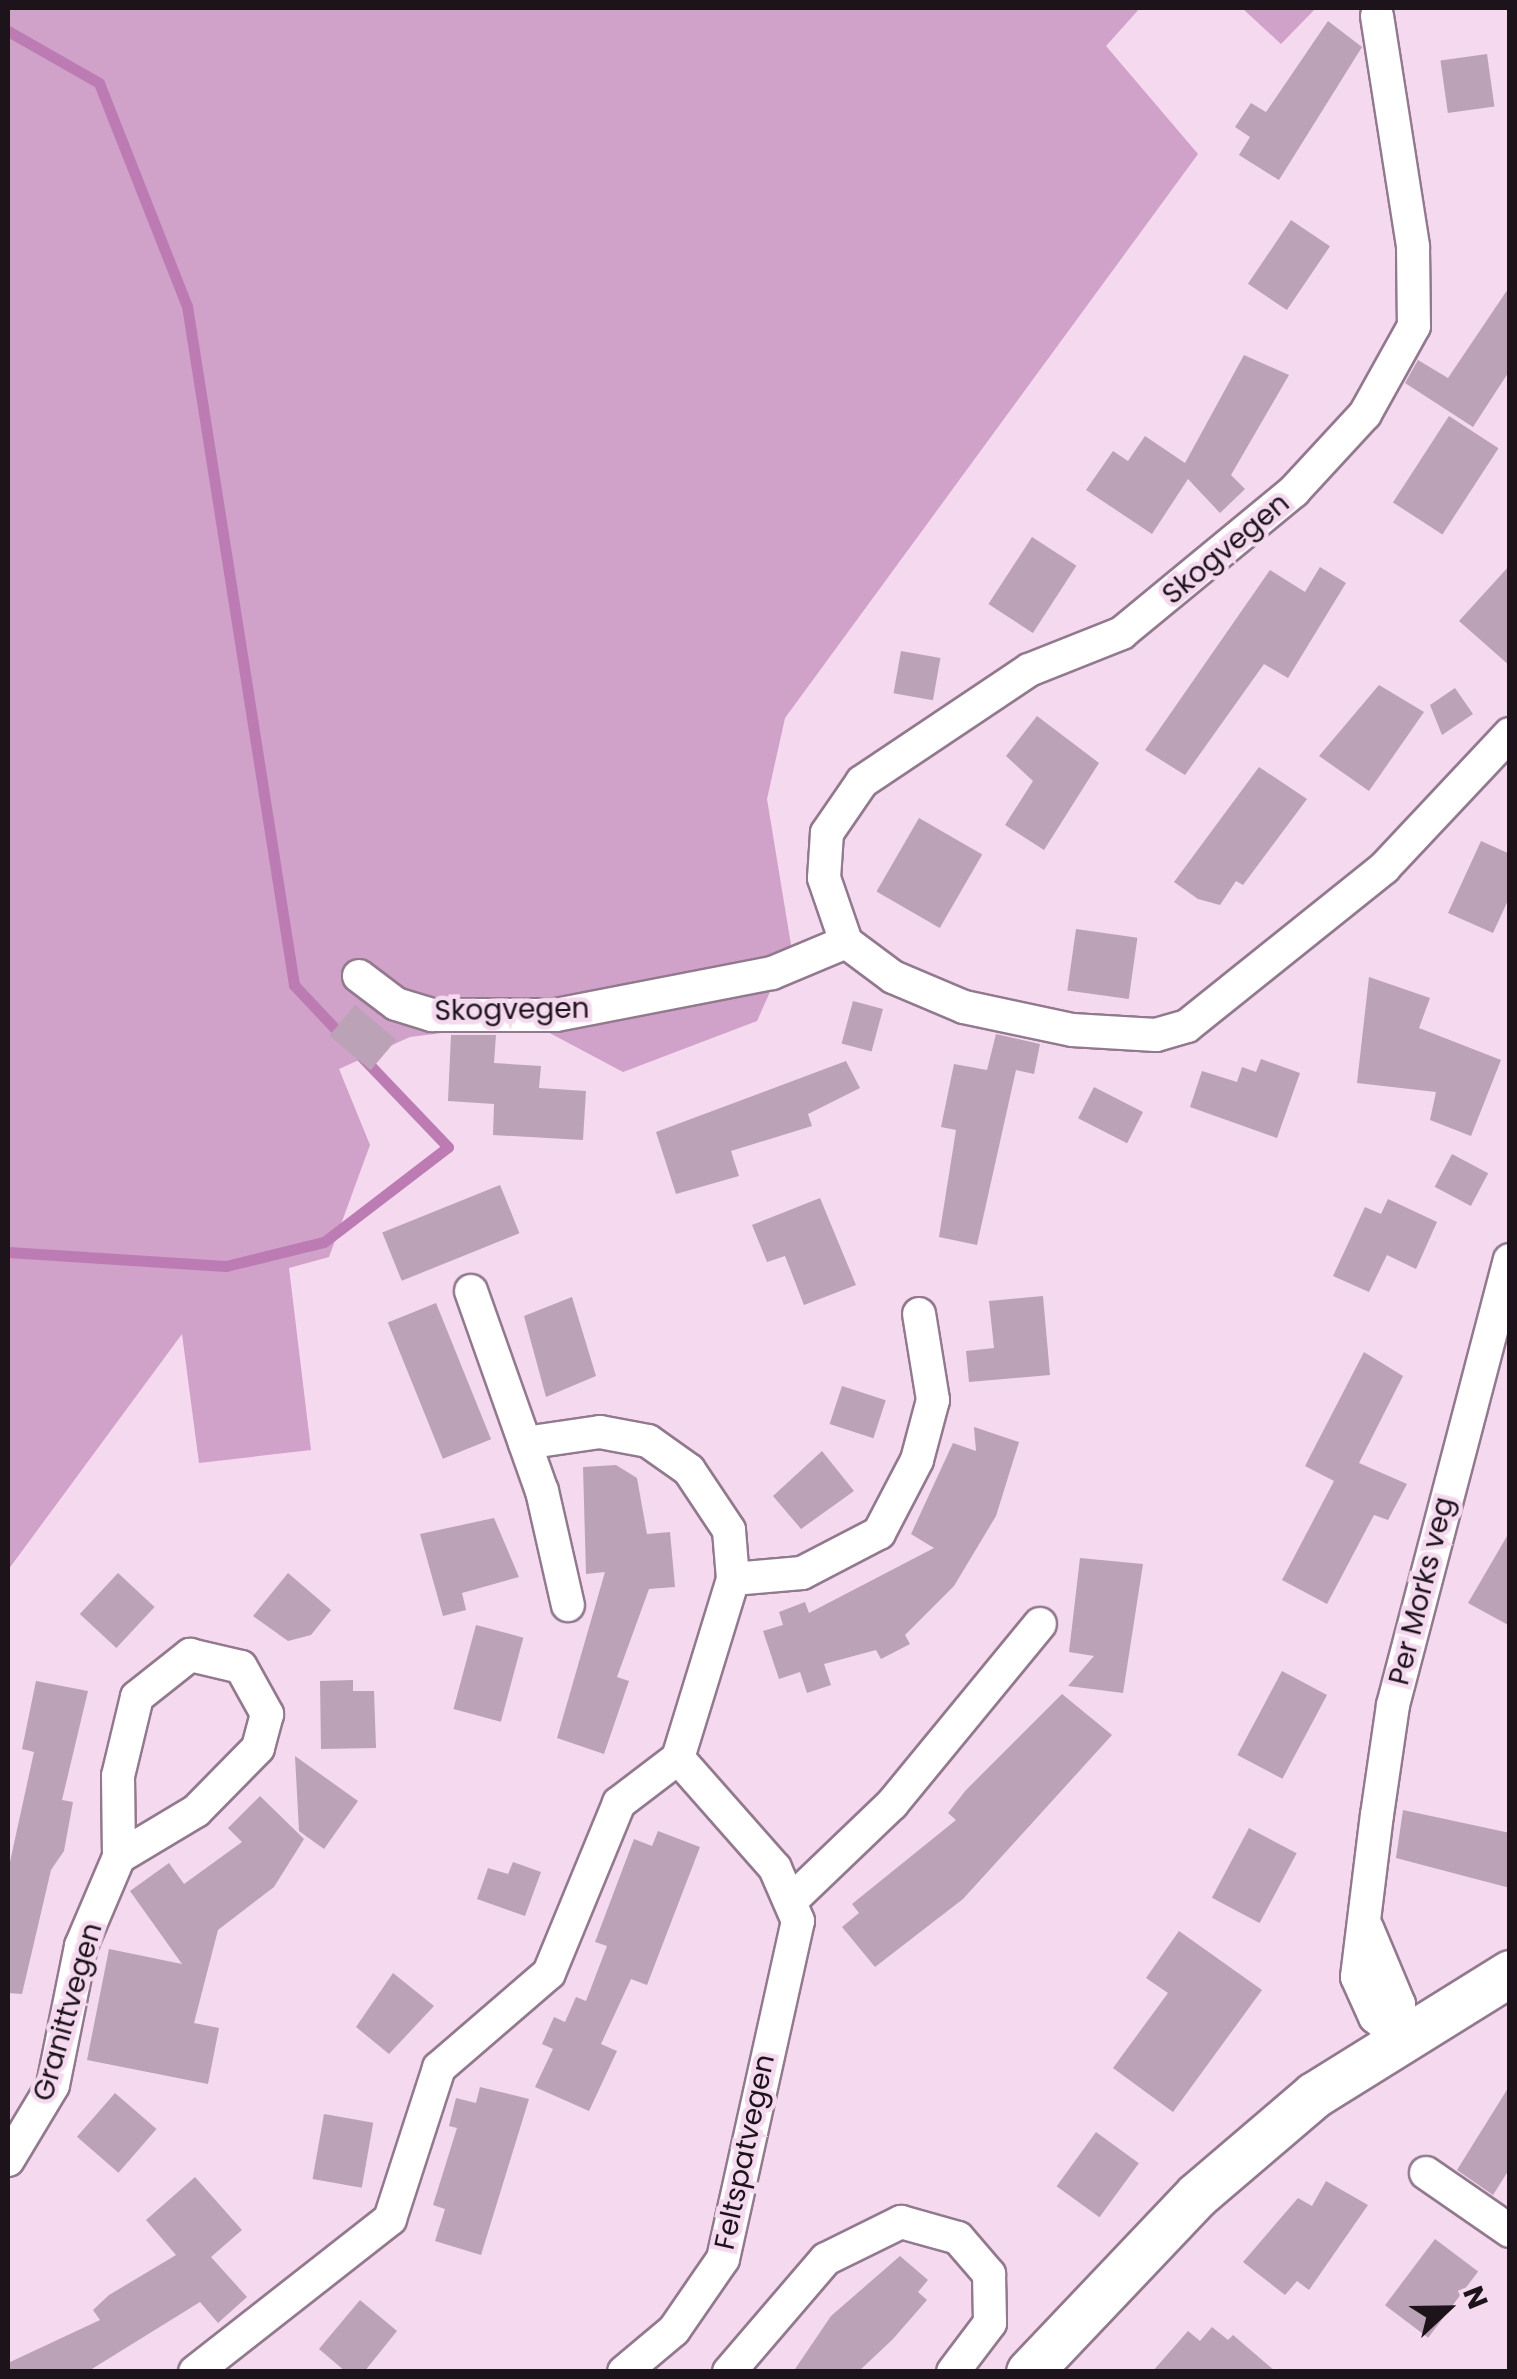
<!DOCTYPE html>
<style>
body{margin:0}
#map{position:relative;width:1517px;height:2379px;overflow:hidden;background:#f4d9ef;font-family:Poppins,sans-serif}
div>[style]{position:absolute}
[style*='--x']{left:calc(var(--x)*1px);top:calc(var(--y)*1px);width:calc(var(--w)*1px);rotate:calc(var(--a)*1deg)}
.green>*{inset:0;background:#d0a1c9}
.stream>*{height:11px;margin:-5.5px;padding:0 5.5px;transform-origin:5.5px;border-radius:5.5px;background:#bc7cb3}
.building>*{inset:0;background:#bca2b7;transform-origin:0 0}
.roads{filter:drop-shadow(2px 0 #92798e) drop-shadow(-2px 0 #92798e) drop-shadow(0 2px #92798e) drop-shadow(0 -2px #92798e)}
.street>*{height:32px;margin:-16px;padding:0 16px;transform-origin:16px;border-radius:16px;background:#fff}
.secondary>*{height:45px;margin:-22.5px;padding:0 22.5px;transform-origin:22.5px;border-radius:22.5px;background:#fff}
span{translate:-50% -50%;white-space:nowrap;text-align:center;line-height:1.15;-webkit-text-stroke:9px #f4d9ef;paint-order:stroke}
.street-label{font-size:28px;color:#1c131b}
.frame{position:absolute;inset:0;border:10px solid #1c131b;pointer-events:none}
.north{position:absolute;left:1397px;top:2259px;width:100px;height:100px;-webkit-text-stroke:8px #f4d9ef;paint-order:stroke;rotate:68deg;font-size:28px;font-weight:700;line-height:40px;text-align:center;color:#1c131b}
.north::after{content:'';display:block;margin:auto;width:35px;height:45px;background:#1c131b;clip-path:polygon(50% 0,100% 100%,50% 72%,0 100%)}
</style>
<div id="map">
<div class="green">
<i style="clip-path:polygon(8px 8px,1140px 8px,1106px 46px,1198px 154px,785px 718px,767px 799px,791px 945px,757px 1021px,623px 1072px,529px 1022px,410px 1037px,339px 1069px,370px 1145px,329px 1257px,289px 1268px,311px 1450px,199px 1463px,182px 1334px,8px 1570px)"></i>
<i style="clip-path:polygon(1242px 8px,1316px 8px,1281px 44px)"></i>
</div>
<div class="stream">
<i style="--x:8;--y:31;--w:105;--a:29.7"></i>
<i style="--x:99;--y:83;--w:240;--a:68.5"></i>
<i style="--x:187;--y:306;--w:687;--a:81.04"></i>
<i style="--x:294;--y:985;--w:70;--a:46.7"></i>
<i style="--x:8;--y:1252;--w:218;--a:3.7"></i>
<i style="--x:226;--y:1266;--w:101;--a:-13.8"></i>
<i style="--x:324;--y:1242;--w:156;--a:-37.5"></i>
<i style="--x:448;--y:1147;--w:124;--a:-133.7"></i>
</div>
<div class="building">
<i style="clip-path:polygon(1328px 21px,1362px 47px,1279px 180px,1239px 155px,1250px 137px,1235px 127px,1251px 103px,1266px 112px)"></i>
<i style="left:1487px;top:54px;width:53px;height:47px;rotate:82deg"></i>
<i style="left:1291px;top:220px;width:47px;height:77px;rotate:34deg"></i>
<i style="clip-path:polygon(1510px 286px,1510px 370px,1473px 427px,1405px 383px,1418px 360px,1448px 378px)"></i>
<i style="clip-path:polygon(1244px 355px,1289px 375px,1231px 475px,1245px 489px,1220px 513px,1188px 479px,1152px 534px,1086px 490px,1113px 451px,1128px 461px,1145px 436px,1185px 463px)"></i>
<i style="left:1449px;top:416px;width:59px;height:103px;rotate:33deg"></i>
<i style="left:1032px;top:537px;width:53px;height:80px;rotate:33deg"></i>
<i style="clip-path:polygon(1510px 565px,1510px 666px,1459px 621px)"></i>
<i style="clip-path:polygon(1320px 567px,1346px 583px,1288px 678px,1264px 664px,1185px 775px,1145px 750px,1270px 570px,1305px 592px)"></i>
<i style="left:901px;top:651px;width:40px;height:43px;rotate:10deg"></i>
<i style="clip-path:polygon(1379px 685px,1424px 712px,1369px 791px,1319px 756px)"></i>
<i style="clip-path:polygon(1455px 688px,1473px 714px,1442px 735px,1430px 705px)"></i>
<i style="clip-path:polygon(1037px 716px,1099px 763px,1044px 850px,1005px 825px,1033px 781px,1006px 756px)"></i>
<i style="clip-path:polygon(1259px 767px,1307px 799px,1243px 885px,1236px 881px,1220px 905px,1198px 899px,1174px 882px)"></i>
<i style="left:919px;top:818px;width:73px;height:85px;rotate:30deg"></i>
<i style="clip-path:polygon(1481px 841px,1510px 854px,1510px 896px,1493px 933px,1448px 913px)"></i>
<i style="left:1076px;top:929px;width:62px;height:62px;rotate:8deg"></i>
<i style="clip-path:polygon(1369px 977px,1430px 998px,1419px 1028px,1501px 1060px,1471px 1136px,1430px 1120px,1436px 1092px,1357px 1083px)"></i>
<i style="left:853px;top:1001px;width:31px;height:44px;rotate:15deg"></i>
<i style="left:355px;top:1005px;width:54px;height:40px;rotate:40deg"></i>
<i style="clip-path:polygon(996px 1034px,1040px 1044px,1034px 1074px,1016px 1070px,977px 1245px,939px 1237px,956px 1130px,941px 1127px,954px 1064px,987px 1070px)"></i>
<i style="clip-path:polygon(451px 1035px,496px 1035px,494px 1063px,541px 1066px,539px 1088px,586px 1091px,583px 1140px,493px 1135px,494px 1104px,448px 1101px)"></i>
<i style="clip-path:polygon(1261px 1059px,1300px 1073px,1277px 1138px,1190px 1107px,1202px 1071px,1237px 1082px,1242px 1067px,1256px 1072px)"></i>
<i style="clip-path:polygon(846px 1061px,860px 1088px,808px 1114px,812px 1126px,731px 1151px,739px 1176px,676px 1194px,656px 1132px)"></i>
<i style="left:1094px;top:1087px;width:55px;height:35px;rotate:27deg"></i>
<i style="left:1452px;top:1154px;width:41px;height:37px;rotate:28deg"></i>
<i style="left:500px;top:1185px;width:52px;height:127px;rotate:68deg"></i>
<i style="clip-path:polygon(820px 1198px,856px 1285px,804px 1305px,785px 1256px,767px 1262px,752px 1225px)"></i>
<i style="clip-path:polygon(1388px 1199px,1437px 1222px,1416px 1269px,1387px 1255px,1369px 1292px,1333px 1276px,1365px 1207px,1381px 1214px)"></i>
<i style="clip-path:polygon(1043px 1296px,1050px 1375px,969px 1382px,966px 1351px,994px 1348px,989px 1301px)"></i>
<i style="clip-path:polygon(572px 1297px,596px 1376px,546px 1397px,524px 1316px)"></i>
<i style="left:436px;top:1303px;width:147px;height:52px;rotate:68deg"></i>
<i style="clip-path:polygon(1364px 1352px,1403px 1376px,1359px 1463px,1407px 1484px,1388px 1520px,1374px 1515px,1327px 1604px,1282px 1580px,1334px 1481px,1305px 1466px)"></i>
<i style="left:842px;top:1386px;width:46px;height:40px;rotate:18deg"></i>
<i style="clip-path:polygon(974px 1427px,1019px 1442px,996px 1516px,954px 1586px,905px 1635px,910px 1644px,881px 1659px,876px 1650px,824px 1664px,831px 1685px,807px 1693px,800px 1672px,779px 1679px,763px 1631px,783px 1625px,779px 1612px,805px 1602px,809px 1613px,934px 1548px,911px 1534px,953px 1443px,976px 1451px)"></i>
<i style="clip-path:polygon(822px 1451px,854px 1491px,801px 1529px,773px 1496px)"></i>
<i style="clip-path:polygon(616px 1465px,637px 1478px,647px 1534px,670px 1532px,675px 1587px,649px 1589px,617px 1677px,629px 1681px,604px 1754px,557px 1738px,605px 1572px,586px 1574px,583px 1467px)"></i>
<i style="clip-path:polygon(494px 1518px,519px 1577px,462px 1593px,466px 1610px,443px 1616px,420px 1534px)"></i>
<i style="clip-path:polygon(1510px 1531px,1510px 1626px,1468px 1603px)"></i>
<i style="clip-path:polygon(1080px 1558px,1143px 1564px,1123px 1693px,1068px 1686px,1094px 1656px,1069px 1652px)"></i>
<i style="left:118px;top:1573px;width:50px;height:56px;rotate:43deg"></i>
<i style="clip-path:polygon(288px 1573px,331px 1610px,311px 1635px,288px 1641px,253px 1616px)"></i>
<i style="left:476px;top:1625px;width:49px;height:87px;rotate:15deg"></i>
<i style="left:1282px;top:1671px;width:51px;height:95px;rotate:28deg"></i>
<i style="clip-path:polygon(353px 1680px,353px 1691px,374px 1691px,376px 1748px,321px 1749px,320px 1681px)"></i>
<i style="clip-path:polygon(36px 1681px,88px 1691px,62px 1800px,73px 1802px,64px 1851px,51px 1870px,22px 1994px,8px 1993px,8px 1871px,34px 1752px,22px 1749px)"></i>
<i style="clip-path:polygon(1062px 1694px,1112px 1735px,963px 1899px,875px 1967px,842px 1927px,859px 1913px,852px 1904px,956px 1820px,948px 1813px,966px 1790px)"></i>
<i style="clip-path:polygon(295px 1756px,358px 1801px,324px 1849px,299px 1831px)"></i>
<i style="clip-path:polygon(260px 1796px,304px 1839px,274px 1887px,218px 1930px,194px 2023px,219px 2028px,208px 2084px,87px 2060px,109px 1949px,182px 1964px,130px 1891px,169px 1863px,184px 1884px,242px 1842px,228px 1828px)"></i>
<i style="clip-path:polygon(1403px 1810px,1510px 1833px,1510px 1888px,1396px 1858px)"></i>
<i style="left:1249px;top:1828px;width:54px;height:79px;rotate:28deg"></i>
<i style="clip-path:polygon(658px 1831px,700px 1847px,647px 1985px,631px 1979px,601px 2044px,617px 2051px,589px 2111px,535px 2087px,553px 2049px,542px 2044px,554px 2017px,565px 2022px,576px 1997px,586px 2001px,607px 1946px,595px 1942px,634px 1839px,652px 1846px)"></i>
<i style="clip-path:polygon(513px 1862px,541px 1872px,525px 1916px,477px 1899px,488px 1868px,508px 1874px)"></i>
<i style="clip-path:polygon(1179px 1931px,1262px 1990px,1173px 2112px,1113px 2068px,1168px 1993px,1146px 1978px)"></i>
<i style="clip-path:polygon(393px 1973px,434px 2006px,389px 2054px,356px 2027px)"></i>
<i style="clip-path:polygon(1510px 2085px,1510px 2168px,1493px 2195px,1457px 2170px)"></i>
<i style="clip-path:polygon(480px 2087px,529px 2099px,481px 2255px,435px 2241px,445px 2209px,433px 2205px,457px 2128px,449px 2126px,456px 2098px,476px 2103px)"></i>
<i style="left:115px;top:2093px;width:55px;height:58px;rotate:41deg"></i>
<i style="left:324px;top:2114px;width:50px;height:66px;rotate:10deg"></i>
<i style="left:1096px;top:2132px;width:53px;height:67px;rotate:36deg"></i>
<i style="clip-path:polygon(195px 2177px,242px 2230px,211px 2257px,247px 2297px,218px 2323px,200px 2302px,87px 2372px,8px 2372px,8px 2363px,100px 2320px,93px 2310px,109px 2295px,176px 2255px,146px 2220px)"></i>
<i style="clip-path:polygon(1326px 2181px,1368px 2205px,1309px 2290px,1297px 2281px,1285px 2295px,1243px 2262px,1298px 2198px,1312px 2206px)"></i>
<i style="left:1435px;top:2239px;width:54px;height:83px;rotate:37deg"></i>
<i style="clip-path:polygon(900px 2256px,928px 2280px,918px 2292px,927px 2300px,893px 2339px,858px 2372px,793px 2372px,831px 2316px)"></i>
<i style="clip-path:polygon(360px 2300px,397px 2331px,364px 2372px,346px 2372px,319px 2349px)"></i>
<i style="clip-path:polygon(1212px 2327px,1228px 2340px,1233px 2335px,1276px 2372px,1152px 2372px,1188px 2331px,1200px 2341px)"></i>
</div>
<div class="roads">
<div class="street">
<i style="--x:1377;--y:16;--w:234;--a:81.1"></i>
<i style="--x:1413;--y:247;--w:79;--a:89.3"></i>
<i style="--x:1414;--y:326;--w:101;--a:119.1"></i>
<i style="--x:1365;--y:414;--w:105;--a:132.7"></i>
<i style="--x:1294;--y:491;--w:223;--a:140.5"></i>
<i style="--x:1122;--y:633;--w:100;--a:158.3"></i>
<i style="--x:1029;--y:670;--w:201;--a:146.2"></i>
<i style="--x:862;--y:782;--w:62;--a:124.5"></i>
<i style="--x:827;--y:833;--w:45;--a:93.8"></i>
<i style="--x:824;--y:878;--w:68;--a:71"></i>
<i style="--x:846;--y:942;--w:59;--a:36.7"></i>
<i style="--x:893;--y:977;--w:77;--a:22.9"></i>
<i style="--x:964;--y:1007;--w:110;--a:12"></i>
<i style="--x:1072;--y:1030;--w:84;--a:3.4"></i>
<i style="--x:1156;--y:1035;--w:32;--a:-16"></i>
<i style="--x:1187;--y:1026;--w:253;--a:-38.7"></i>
<i style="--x:1384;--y:868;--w:184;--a:-46.8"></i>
<i style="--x:359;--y:976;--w:46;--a:37.1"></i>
<i style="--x:396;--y:1004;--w:38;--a:17"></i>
<i style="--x:432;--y:1015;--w:124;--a:0"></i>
<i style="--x:556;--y:1015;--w:220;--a:-11"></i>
<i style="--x:772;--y:973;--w:80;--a:-22.7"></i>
<i style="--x:471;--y:1291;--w:212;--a:70.5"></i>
<i style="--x:542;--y:1491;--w:117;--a:77.2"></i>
<i style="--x:733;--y:1579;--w:69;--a:-5"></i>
<i style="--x:802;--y:1573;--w:87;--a:-27.5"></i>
<i style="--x:879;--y:1533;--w:82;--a:-62.5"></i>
<i style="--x:917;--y:1460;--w:62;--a:-75.1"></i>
<i style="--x:933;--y:1400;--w:87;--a:-99.2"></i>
<i style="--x:794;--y:1898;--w:136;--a:-43.8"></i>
<i style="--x:892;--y:1804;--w:233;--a:-50.6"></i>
<i style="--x:1367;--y:1928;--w:82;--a:67.2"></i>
<i style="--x:1399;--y:2004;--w:33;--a:90"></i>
<i style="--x:1399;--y:2037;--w:31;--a:-140"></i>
<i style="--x:1375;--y:2017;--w:44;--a:-114.2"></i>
<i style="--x:1357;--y:1977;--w:163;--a:-83"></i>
<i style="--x:1377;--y:1815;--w:111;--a:-81.7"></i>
<i style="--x:1393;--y:1705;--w:460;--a:-75.3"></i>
<i style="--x:8;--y:2160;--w:87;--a:-59"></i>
<i style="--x:53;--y:2085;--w:142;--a:-78.6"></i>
<i style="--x:81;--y:1946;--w:97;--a:-66.9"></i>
<i style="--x:119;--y:1857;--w:81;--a:-90.7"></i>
<i style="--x:118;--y:1776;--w:81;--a:-76.5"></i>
<i style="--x:137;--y:1697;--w:68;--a:-38.4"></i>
<i style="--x:190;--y:1655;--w:52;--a:13.2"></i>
<i style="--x:241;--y:1667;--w:54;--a:61"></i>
<i style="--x:267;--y:1714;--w:35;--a:105"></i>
<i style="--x:258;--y:1748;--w:88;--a:134.5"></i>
<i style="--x:196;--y:1811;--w:90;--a:149.1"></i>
<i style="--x:1426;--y:2173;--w:102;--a:34.6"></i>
<i style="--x:195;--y:2372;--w:248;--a:-38.1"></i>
<i style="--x:390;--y:2219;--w:159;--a:-72"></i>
<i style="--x:439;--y:2068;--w:145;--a:-40.8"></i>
<i style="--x:549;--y:1973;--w:184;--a:-67.6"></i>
<i style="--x:619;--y:1803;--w:74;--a:-37.3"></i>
<i style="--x:678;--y:1758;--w:187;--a:-72.9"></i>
<i style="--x:733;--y:1579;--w:49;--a:-94.7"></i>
<i style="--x:729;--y:1530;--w:72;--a:-123.7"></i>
<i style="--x:689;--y:1470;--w:50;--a:-144.7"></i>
<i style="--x:648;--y:1441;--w:49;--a:-169.4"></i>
<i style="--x:600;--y:1432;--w:76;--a:171.7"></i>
<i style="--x:624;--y:2372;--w:65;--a:-40"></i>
<i style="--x:674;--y:2330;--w:86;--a:-55.4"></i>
<i style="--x:723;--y:2259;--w:346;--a:-77.5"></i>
<i style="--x:798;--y:1921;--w:58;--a:-113.5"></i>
<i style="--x:775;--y:1868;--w:147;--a:-131.4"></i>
<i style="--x:729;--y:2372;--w:149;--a:-49.4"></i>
<i style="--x:826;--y:2259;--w:84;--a:-26.3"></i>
<i style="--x:901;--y:2222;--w:59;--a:15.7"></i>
<i style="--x:958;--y:2238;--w:48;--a:49.3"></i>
<i style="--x:989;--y:2274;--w:49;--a:88.8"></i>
<i style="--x:990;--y:2323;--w:61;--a:127.1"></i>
</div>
<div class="secondary">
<i style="--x:1029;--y:2372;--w:244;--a:-46.5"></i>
<i style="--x:1197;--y:2195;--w:154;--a:-40.5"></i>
<i style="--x:1314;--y:2095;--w:231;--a:-31.9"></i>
</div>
</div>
<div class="street-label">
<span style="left:1226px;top:549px;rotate:-40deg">Skogvegen</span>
<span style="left:512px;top:1010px;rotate:-1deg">Skogvegen</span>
<span style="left:1422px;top:1591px;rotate:-76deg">Per Morks veg</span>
<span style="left:68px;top:2012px;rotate:-74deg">Granittvegen</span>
<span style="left:745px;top:2152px;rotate:-78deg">Feltspatvegen</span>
</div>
<div class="frame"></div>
<div class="north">N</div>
</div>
